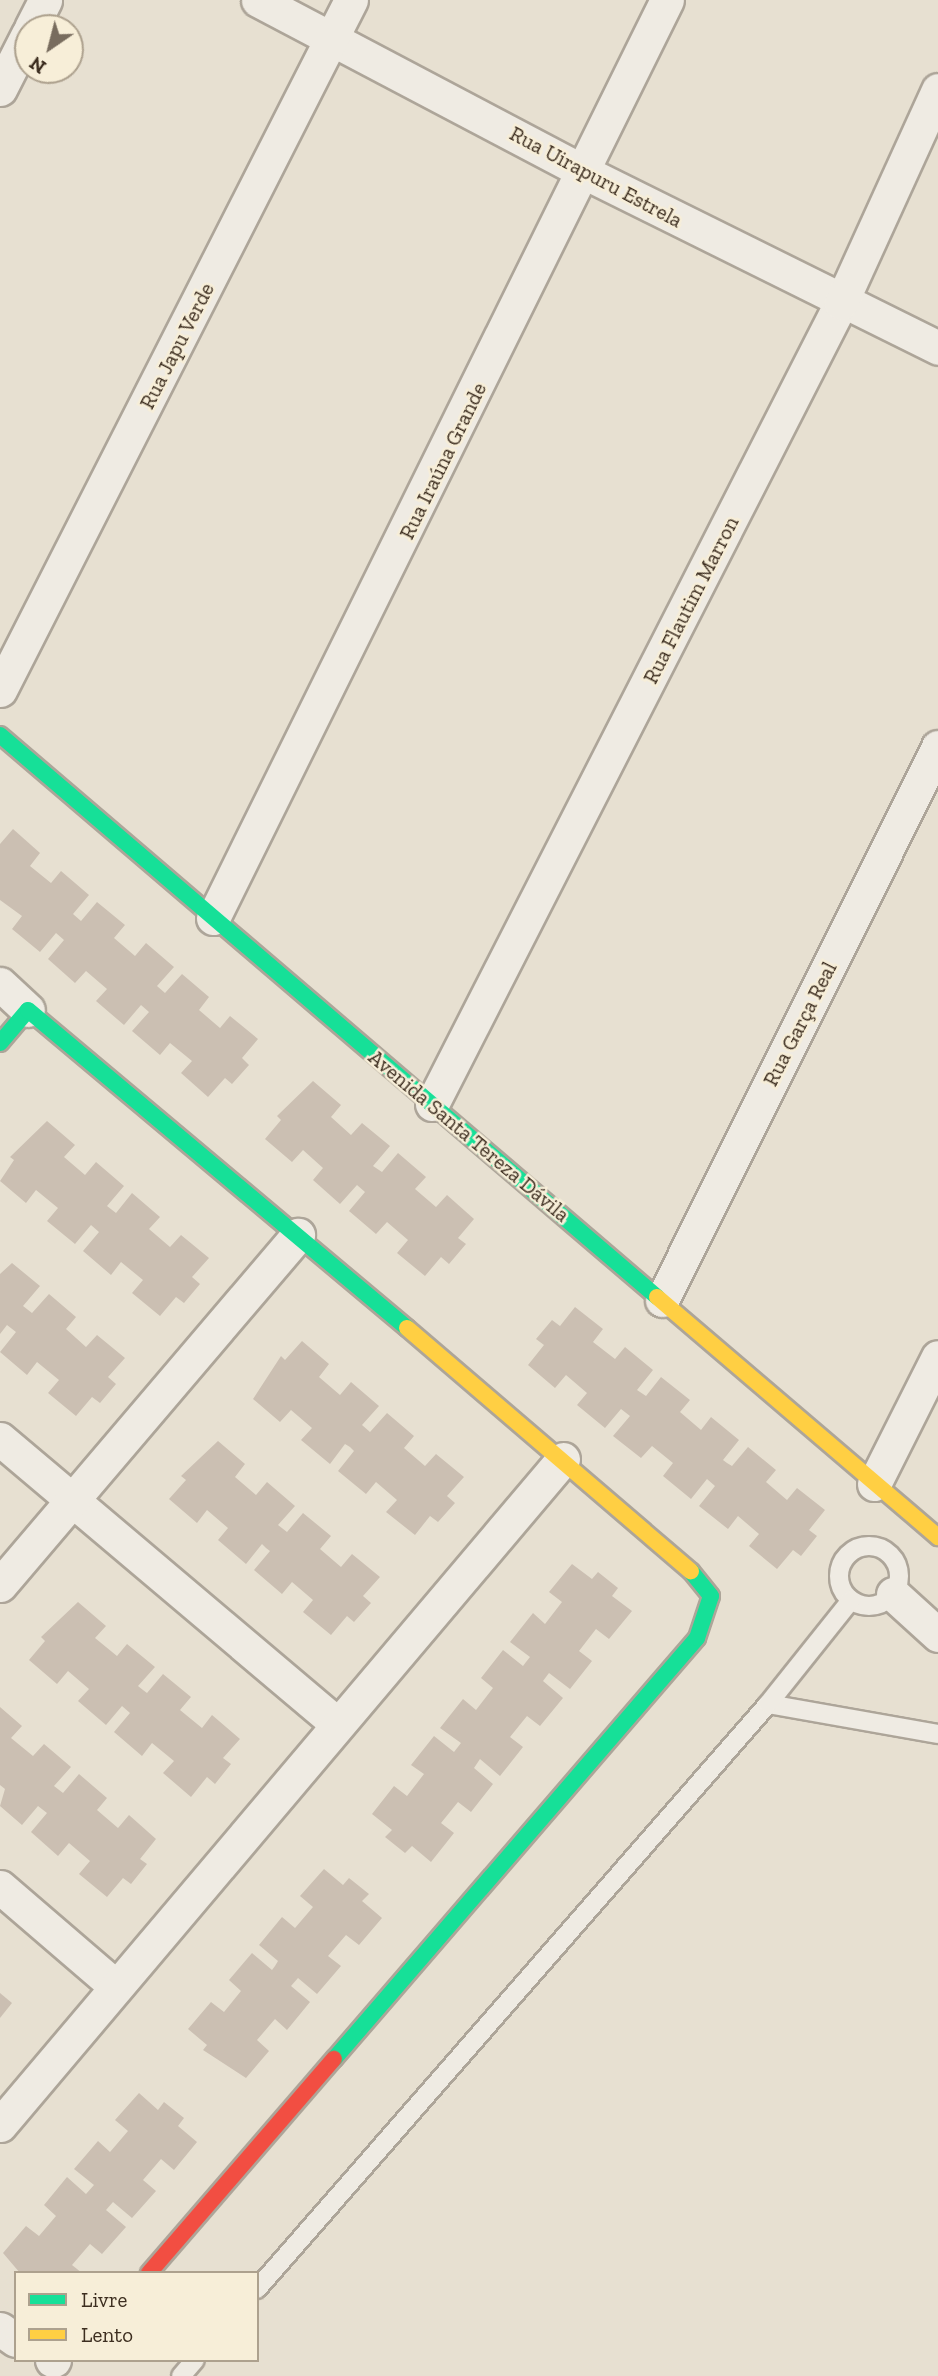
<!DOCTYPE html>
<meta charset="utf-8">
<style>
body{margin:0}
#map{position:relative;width:938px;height:2376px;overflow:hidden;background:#e7e0d1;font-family:"Zilla Slab",serif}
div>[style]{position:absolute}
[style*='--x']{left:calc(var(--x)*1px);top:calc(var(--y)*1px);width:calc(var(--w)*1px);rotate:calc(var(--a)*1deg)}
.building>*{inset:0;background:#cbbfb2}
.roads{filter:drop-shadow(2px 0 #ada599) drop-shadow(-2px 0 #ada599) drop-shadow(0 2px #ada599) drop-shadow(0 -2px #ada599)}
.lane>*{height:18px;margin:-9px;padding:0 9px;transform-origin:9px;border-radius:9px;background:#efebe3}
.lane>.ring{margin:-9px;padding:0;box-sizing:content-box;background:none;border:18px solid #efebe3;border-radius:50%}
.street>*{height:33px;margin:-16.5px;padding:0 16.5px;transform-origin:16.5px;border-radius:16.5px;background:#efebe3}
.fast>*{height:16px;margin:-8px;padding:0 8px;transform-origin:8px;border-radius:8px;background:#16e098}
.slow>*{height:16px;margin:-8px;padding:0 8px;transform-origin:8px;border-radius:8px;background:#ffcf43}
.jam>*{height:16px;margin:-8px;padding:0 8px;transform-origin:8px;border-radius:8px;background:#f24e42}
span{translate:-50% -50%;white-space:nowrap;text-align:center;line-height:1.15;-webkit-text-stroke:5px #f7eed8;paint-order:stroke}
.street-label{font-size:21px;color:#3d2e20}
.legend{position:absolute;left:14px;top:2271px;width:245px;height:91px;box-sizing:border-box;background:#f7eed8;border:2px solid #ada18e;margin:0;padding:9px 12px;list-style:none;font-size:21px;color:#3d2e20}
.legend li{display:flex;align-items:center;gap:14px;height:35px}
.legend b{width:35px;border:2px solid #ada18e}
.north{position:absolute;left:14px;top:14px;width:70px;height:70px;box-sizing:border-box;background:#f7eed8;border:2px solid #ada18e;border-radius:50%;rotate:215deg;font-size:19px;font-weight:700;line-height:28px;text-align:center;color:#3d2e20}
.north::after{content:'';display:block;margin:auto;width:24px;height:32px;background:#786c5e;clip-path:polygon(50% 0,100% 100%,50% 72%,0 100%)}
</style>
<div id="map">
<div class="building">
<i style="clip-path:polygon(13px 829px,40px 853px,30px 866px,51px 883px,61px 871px,89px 895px,73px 914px,81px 921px,97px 902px,125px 925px,114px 938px,135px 956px,146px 943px,174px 967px,157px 986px,165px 993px,182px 974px,209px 997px,199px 1010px,220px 1028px,230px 1016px,258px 1039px,242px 1058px,249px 1065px,232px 1084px,225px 1078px,208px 1097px,181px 1073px,192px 1061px,170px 1043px,160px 1055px,132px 1031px,149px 1012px,141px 1005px,124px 1025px,96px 1001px,107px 989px,86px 971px,75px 983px,48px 959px,64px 940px,56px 933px,40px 952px,12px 929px,22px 916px,0 900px,0 844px)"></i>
<i style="clip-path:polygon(313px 1081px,341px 1105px,331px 1117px,351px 1135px,362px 1123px,390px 1146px,373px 1166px,382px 1172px,398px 1153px,426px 1177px,415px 1189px,436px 1207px,447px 1195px,474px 1219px,458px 1238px,466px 1244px,449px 1264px,441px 1257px,425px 1276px,397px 1253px,408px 1240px,387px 1222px,376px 1234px,349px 1211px,365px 1192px,357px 1185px,340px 1204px,313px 1180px,323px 1168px,303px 1150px,292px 1162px,265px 1139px,281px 1120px,277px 1116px)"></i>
<i style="clip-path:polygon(47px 1121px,75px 1145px,64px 1157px,85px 1175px,96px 1162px,124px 1186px,107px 1206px,116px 1213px,132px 1193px,160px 1217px,149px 1229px,170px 1247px,181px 1235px,209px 1258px,192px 1277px,200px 1284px,184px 1303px,176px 1297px,160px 1316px,132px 1293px,143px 1280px,121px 1262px,111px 1275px,83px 1251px,99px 1232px,91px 1225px,75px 1244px,47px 1221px,58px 1208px,36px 1190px,26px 1203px,0 1181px,14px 1160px,10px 1157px)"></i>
<i style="clip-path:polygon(12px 1263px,40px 1286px,23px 1306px,32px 1313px,49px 1294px,76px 1317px,66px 1329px,86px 1347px,97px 1335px,125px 1358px,108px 1377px,116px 1384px,100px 1403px,92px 1397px,76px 1416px,48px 1393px,59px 1380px,37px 1362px,27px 1375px,0 1352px,16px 1332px,7px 1325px,0 1334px,0 1274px)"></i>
<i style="clip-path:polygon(575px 1307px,603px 1329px,593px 1342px,615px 1359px,625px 1347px,653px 1370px,637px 1390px,646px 1396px,661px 1377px,690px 1400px,680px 1412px,701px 1430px,711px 1417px,739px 1440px,723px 1460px,727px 1463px,732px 1466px,748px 1447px,776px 1470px,766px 1482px,787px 1500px,797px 1488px,825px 1510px,809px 1530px,817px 1536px,801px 1556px,793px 1550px,777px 1569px,749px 1546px,759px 1534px,738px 1516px,728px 1529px,699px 1506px,715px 1486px,707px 1479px,691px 1499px,663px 1476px,673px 1463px,652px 1446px,641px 1458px,613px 1436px,630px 1416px,621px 1409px,605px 1428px,577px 1405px,587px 1393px,566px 1375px,555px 1388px,528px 1365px,544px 1345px,536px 1339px,552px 1320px,560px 1326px)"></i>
<i style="clip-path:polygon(302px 1341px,329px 1364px,319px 1377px,340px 1395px,351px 1382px,379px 1406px,362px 1425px,370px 1432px,387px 1413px,414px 1436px,404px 1448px,425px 1466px,436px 1454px,464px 1477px,447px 1496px,455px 1503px,438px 1522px,430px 1516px,415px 1535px,386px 1512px,397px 1500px,376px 1482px,366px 1494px,338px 1471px,354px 1451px,350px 1447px,345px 1444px,330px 1464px,301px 1440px,312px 1428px,291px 1410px,280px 1422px,253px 1399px,281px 1356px,285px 1360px)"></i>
<i style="clip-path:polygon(218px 1441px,245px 1464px,235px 1477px,256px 1495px,267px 1482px,295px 1506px,278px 1525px,287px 1532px,303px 1513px,331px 1536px,320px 1549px,341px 1567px,352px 1554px,380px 1577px,363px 1596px,371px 1603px,354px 1622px,347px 1616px,331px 1635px,303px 1612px,313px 1600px,292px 1582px,282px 1594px,254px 1570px,270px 1551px,266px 1548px,262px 1544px,246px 1564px,218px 1540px,228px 1528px,207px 1510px,197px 1523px,169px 1499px,186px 1480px,181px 1476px)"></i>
<i style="clip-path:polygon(572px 1564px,592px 1579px,598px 1572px,618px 1588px,612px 1596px,632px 1611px,609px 1639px,596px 1629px,579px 1651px,592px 1661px,570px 1689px,549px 1673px,543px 1681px,563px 1698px,540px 1726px,527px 1716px,510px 1737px,523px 1747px,500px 1776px,480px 1759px,474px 1768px,493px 1784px,471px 1812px,458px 1802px,441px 1823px,454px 1833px,431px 1862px,412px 1846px,405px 1853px,385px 1837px,392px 1830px,372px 1814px,394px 1786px,407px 1796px,424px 1774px,411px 1765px,434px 1736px,454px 1752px,461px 1743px,440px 1728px,463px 1699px,476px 1710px,493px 1688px,481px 1678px,503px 1650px,523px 1666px,526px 1662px,530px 1657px,510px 1642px,533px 1613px,545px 1624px,562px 1602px,549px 1592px)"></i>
<i style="clip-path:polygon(78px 1602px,106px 1626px,95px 1638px,117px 1656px,127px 1644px,155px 1667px,138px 1686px,143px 1690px,147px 1693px,163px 1674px,191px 1697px,180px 1710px,202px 1728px,212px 1715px,240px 1739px,223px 1758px,231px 1764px,215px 1784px,207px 1777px,191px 1797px,163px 1773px,174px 1761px,152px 1743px,142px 1756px,114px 1732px,130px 1713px,122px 1706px,106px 1725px,78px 1701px,89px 1689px,68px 1671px,57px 1684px,29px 1660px,45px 1641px,41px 1637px)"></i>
<i style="clip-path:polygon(0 1707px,22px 1726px,11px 1738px,33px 1756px,44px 1744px,71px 1767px,54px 1786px,63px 1793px,79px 1774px,107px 1798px,97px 1810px,118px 1828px,129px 1815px,156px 1839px,140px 1859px,147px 1864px,131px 1884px,123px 1878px,107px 1897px,79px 1874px,90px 1861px,69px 1843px,58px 1856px,31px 1832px,47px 1813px,38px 1806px,22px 1825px,0 1806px,5px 1789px,0 1785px)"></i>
<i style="clip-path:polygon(324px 1869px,343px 1885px,349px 1878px,369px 1894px,362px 1901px,382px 1918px,359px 1945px,346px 1935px,328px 1956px,341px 1966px,317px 1994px,298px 1978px,291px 1986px,310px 2002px,287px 2030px,275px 2019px,257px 2040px,269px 2051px,246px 2078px,203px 2050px,207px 2045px,188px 2029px,211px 2002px,224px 2012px,241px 1991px,229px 1980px,252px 1953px,272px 1970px,275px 1966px,278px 1961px,259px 1945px,282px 1917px,295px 1928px,313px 1907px,300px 1896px)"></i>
<i style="clip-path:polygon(0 1993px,12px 2003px,0 2018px)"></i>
<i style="clip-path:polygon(139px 2093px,158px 2110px,164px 2102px,184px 2118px,178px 2126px,197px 2142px,174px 2170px,161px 2159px,143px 2180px,156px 2191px,132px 2218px,113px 2202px,106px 2210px,126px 2227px,102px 2254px,90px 2244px,72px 2265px,82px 2273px,20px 2273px,3px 2253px,26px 2226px,39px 2236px,56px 2216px,44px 2205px,67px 2177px,86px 2194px,94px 2185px,74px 2169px,98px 2141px,110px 2152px,128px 2131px,115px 2120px)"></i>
</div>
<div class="roads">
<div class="lane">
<i class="ring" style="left:839px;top:1546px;width:42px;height:42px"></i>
<i style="--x:768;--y:1704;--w:173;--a:10"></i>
<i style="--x:257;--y:2289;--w:777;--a:-48.86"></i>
<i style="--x:768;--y:1704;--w:133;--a:-51.4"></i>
<i style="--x:181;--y:2376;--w:21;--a:-49"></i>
</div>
<div class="street">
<i style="--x:258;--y:0;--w:371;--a:27.8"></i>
<i style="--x:586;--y:173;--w:393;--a:26.4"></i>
<i style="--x:31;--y:28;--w:31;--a:-63"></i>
<i style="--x:0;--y:89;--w:62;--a:-63"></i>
<i style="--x:0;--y:690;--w:774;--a:-63.04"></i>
<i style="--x:213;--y:918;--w:1024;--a:-63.69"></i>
<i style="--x:0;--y:984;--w:38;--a:43"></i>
<i style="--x:432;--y:1104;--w:899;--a:-62.95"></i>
<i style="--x:841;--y:303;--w:234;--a:-65.5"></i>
<i style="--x:662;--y:1300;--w:618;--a:-63.48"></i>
<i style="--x:0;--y:1439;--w:440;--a:40.2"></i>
<i style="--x:874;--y:1484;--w:142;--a:-63.3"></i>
<i style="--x:0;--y:1585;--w:460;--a:-49.6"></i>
<i style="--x:893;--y:1594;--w:61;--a:42.3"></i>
<i style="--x:0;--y:1887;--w:150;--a:40.7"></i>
<i style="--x:0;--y:2125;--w:872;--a:-49.79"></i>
<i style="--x:0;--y:2329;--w:19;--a:35"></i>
<i style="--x:52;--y:2360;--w:2;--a:0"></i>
</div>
<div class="fast">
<i style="--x:0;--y:735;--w:865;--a:40.54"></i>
<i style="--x:0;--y:1043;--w:43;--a:-49.7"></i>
<i style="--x:28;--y:1010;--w:495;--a:40"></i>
<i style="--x:334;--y:2059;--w:556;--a:-49.23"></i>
<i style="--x:697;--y:1638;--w:44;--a:-71.6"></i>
<i style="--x:711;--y:1596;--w:32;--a:-129"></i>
</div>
<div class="slow">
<i style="--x:657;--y:1297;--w:370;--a:40.5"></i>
<i style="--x:407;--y:1328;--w:374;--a:40.6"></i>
</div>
<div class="jam">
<i style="--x:149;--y:2273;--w:283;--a:-49.2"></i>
</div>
</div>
<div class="street-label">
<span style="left:596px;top:177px;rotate:28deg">Rua Uirapuru Estrela</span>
<span style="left:177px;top:346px;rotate:-63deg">Rua Japu Verde</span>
<span style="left:443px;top:461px;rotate:-64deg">Rua Iraúna Grande</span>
<span style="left:691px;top:600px;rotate:-63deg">Rua Flautim Marron</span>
<span style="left:800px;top:1024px;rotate:-63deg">Rua Garça Real</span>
<span style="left:469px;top:1136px;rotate:40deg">Avenida Santa Tereza Dávila</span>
</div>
<ul class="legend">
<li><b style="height:9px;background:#16e098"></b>Livre</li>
<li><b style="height:9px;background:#ffcf43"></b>Lento</li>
</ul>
<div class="north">N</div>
</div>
